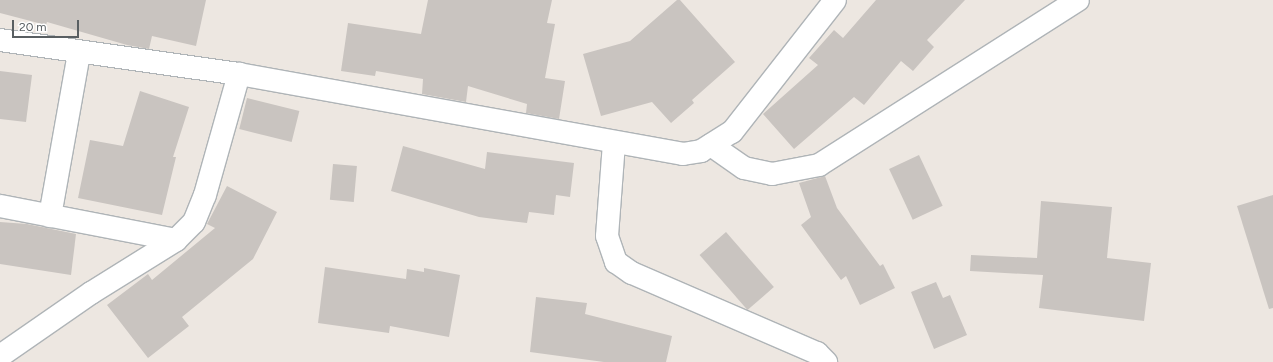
<!DOCTYPE html>
<style>
body{margin:0}
#map{position:relative;width:1273px;height:362px;overflow:hidden;background:#ede7e1;font-family:Figtree,sans-serif}
div>[style]{position:absolute}
[style*='--x']{left:calc(var(--x)*1px);top:calc(var(--y)*1px);width:calc(var(--w)*1px);rotate:calc(var(--a)*1deg)}
.building>*{inset:0;background:#c9c4c0;transform-origin:0 0}
.roads{filter:drop-shadow(1px 0 #afb4b7) drop-shadow(-1px 0 #afb4b7) drop-shadow(0 1px #afb4b7) drop-shadow(0 -1px #afb4b7)}
.minor>*{height:22px;margin:-11px;padding:0 11px;transform-origin:11px;border-radius:11px;background:#fff}
span{translate:-50% -50%;white-space:nowrap;text-align:center;line-height:1.15;-webkit-text-stroke:3.5px #fff;paint-order:stroke}
.scale{position:absolute;left:12px;top:20px;width:67px;height:18px;box-sizing:border-box;border:2px solid #595f62;border-top:0;padding-left:5px;font-size:12px;line-height:14px;white-space:nowrap;color:#595f62;-webkit-text-stroke:3px #fff;paint-order:stroke}
</style>
<div id="map">
<div class="building">
<i style="clip-path:polygon(0 0,206px 0,196px 46px,152px 36px,149px 49px,127px 45px,47px 22px,46px 25px,0 13px)"></i>
<i style="clip-path:polygon(428px 0,552px 0,547px 23px,555px 24px,545px 78px,565px 81px,559px 119px,526px 113px,527px 104px,468px 86px,466px 102px,422px 94px,423px 79px,376px 71px,375px 76px,341px 71px,348px 23px,421px 34px)"></i>
<i style="clip-path:polygon(677px 0,680px 0,735px 62px,692px 100px,694px 103px,671px 123px,652px 102px,601px 116px,583px 54px,630px 41px)"></i>
<i style="clip-path:polygon(876px 0,965px 0,927px 40px,934px 47px,913px 71px,901px 61px,864px 105px,854px 97px,794px 149px,763px 114px,818px 65px,809px 58px,834px 30px,843px 38px)"></i>
<i style="clip-path:polygon(0 71px,32px 75px,26px 122px,0 119px)"></i>
<i style="clip-path:polygon(140px 91px,189px 107px,173px 157px,176px 157px,162px 215px,78px 198px,90px 140px,123px 146px)"></i>
<i style="left:247px;top:98px;width:54px;height:32px;rotate:14deg"></i>
<i style="clip-path:polygon(403px 146px,485px 169px,487px 152px,574px 163px,570px 197px,556px 195px,554px 215px,529px 212px,527px 223px,479px 217px,391px 191px)"></i>
<i style="left:919px;top:155px;width:56px;height:33px;rotate:65deg"></i>
<i style="left:333px;top:164px;width:24px;height:36px;rotate:5deg"></i>
<i style="clip-path:polygon(825px 176px,837px 208px,880px 266px,883px 264px,895px 288px,860px 305px,846px 276px,841px 280px,801px 225px,811px 217px,799px 183px)"></i>
<i style="clip-path:polygon(227px 186px,277px 212px,253px 259px,182px 317px,189px 326px,148px 358px,107px 305px,148px 274px,152px 280px,215px 228px,207px 224px)"></i>
<i style="clip-path:polygon(1273px 195px,1273px 308px,1269px 309px,1237px 206px)"></i>
<i style="clip-path:polygon(1041px 201px,1112px 207px,1107px 258px,1151px 263px,1144px 321px,1039px 308px,1043px 275px,970px 271px,971px 255px,1037px 258px)"></i>
<i style="clip-path:polygon(0 222px,27px 224px,76px 234px,71px 275px,0 264px)"></i>
<i style="left:726px;top:232px;width:73px;height:35px;rotate:49deg"></i>
<i style="clip-path:polygon(325px 267px,406px 279px,407px 269px,424px 272px,424px 268px,460px 275px,449px 337px,390px 326px,389px 333px,318px 323px)"></i>
<i style="clip-path:polygon(936px 282px,943px 298px,950px 295px,967px 335px,934px 349px,911px 292px)"></i>
<i style="clip-path:polygon(536px 297px,587px 303px,585px 314px,672px 336px,666px 362px,604px 362px,530px 352px)"></i>
</div>
<div class="roads">
<div class="minor">
<i style="--x:0;--y:40;--w:241;--a:8.1"></i>
<i style="--x:239;--y:74;--w:451;--a:10.2"></i>
<i style="--x:683;--y:154;--w:18;--a:-9"></i>
<i style="--x:701;--y:151;--w:36;--a:-32"></i>
<i style="--x:732;--y:132;--w:167;--a:-52"></i>
<i style="--x:614;--y:143;--w:93;--a:94.3"></i>
<i style="--x:607;--y:236;--w:28;--a:71"></i>
<i style="--x:616;--y:262;--w:19;--a:35"></i>
<i style="--x:632;--y:273;--w:202;--a:23.4"></i>
<i style="--x:817;--y:353;--w:13;--a:45"></i>
<i style="--x:711;--y:145;--w:40;--a:34.9"></i>
<i style="--x:744;--y:168;--w:29;--a:12"></i>
<i style="--x:772;--y:174;--w:48;--a:-10.8"></i>
<i style="--x:819;--y:165;--w:307;--a:-32.5"></i>
<i style="--x:0;--y:206;--w:179;--a:10.9"></i>
<i style="--x:50;--y:216;--w:166;--a:-79.9"></i>
<i style="--x:0;--y:356;--w:111;--a:-34.7"></i>
<i style="--x:91;--y:293;--w:100;--a:-31.9"></i>
<i style="--x:176;--y:240;--w:25;--a:-45"></i>
<i style="--x:194;--y:222;--w:29;--a:-68"></i>
<i style="--x:205;--y:195;--w:126;--a:-74.3"></i>
</div>
</div>
<div class="scale">20 m</div>
</div>
